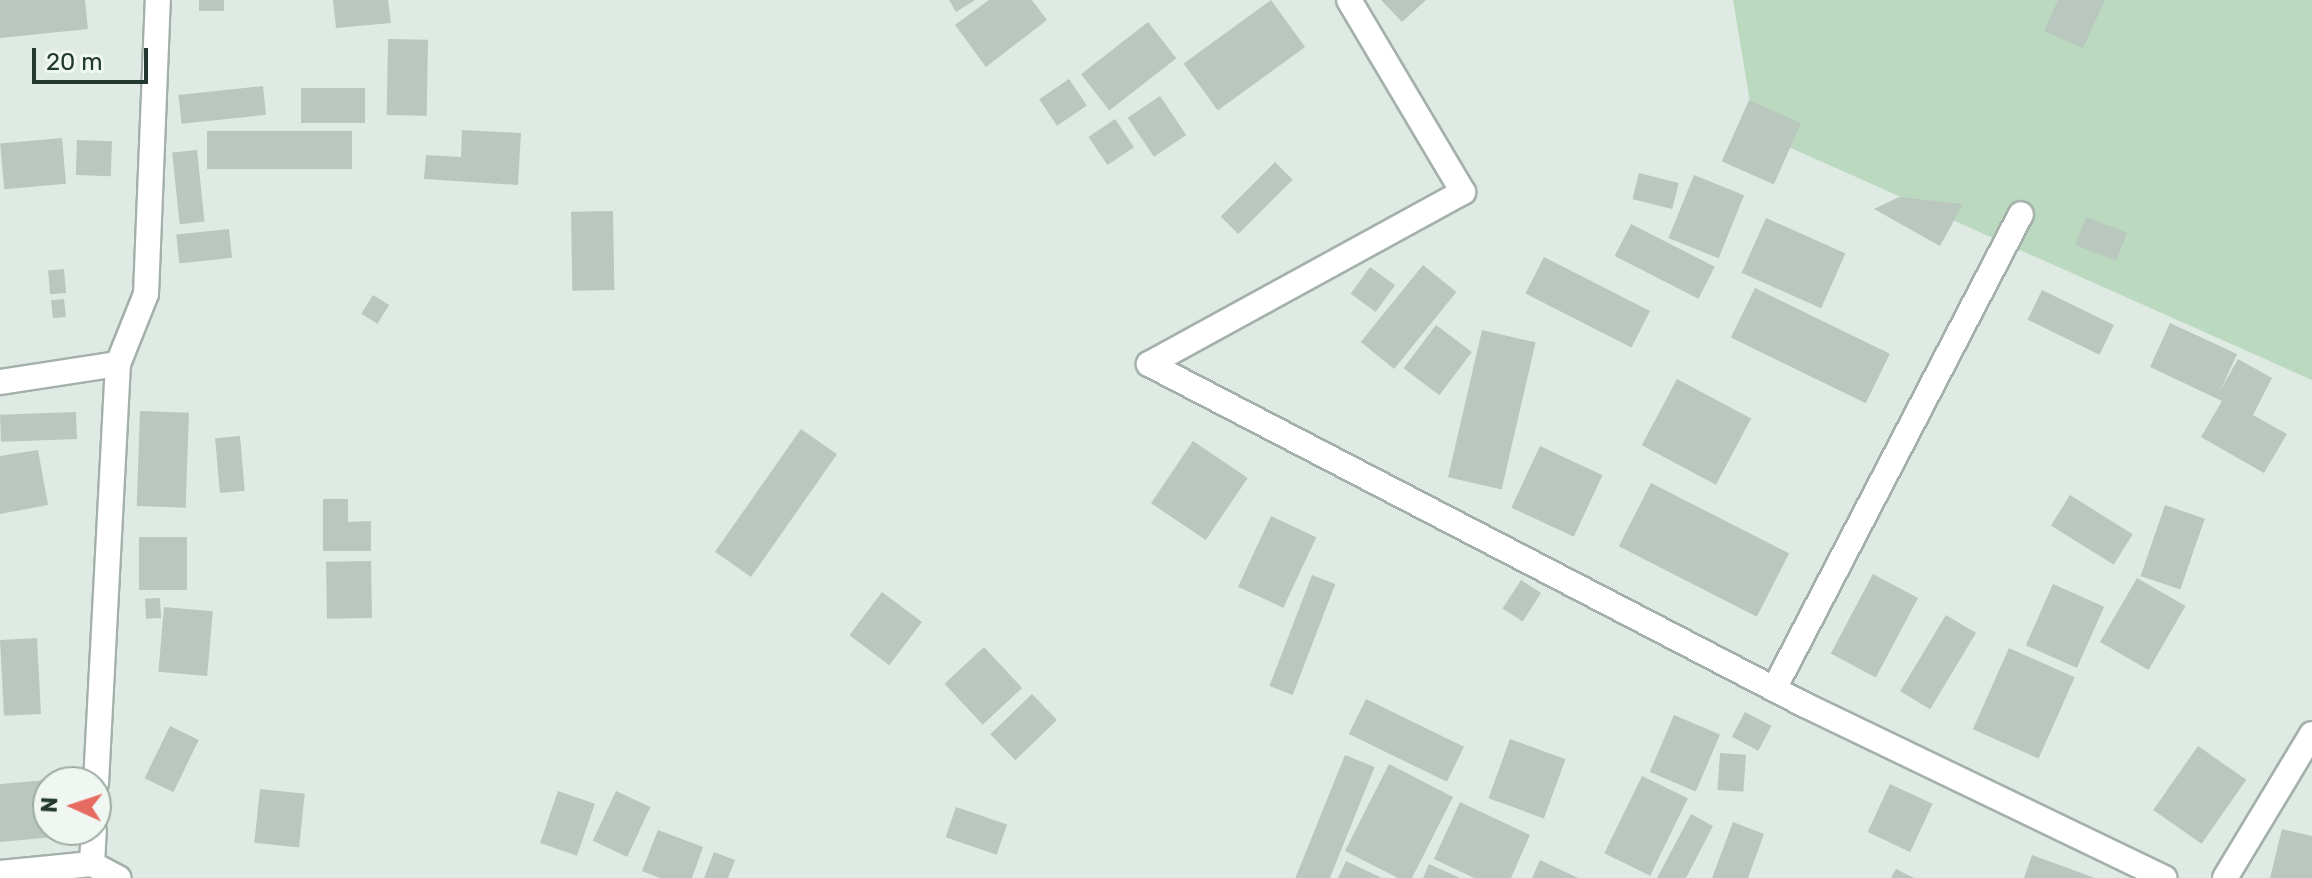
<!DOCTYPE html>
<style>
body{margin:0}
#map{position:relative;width:2312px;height:878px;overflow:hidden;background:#e0eae4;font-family:Rubik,sans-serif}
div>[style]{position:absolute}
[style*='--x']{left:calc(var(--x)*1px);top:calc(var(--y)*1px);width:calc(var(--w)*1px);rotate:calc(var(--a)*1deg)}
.green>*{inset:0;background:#bbd9be}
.building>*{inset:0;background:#b9c7bf;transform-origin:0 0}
.roads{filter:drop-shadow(2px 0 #a3b1aa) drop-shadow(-2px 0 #a3b1aa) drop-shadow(0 2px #a3b1aa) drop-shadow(0 -2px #a3b1aa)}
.street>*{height:24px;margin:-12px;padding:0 12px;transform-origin:12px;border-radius:12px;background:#fff}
span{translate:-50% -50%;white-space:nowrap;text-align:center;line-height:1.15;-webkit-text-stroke:7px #f0f7f2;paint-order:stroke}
.north{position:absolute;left:32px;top:766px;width:80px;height:80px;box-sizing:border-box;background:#f0f7f2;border:2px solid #9eaba4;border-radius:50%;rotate:273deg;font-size:22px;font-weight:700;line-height:32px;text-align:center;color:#22392f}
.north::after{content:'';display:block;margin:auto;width:28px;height:36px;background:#e66c61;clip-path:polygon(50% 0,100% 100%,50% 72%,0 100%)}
.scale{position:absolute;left:32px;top:48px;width:116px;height:36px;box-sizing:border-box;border:4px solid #22392f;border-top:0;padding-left:10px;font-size:24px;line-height:28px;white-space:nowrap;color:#22392f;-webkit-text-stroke:6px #f0f7f2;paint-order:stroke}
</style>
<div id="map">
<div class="green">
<i style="clip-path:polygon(1733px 0,2312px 0,2312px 380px,1755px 132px)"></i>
</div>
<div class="building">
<i style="clip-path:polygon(0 0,85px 0,88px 29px,0 38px)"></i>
<i style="left:199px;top:0;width:25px;height:11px"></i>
<i style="clip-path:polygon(333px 0,388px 0,391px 23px,336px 28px)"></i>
<i style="clip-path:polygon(949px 0,975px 0,956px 12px)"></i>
<i style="clip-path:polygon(989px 0,1032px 0,1047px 20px,986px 67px,955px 25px)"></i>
<i style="left:1271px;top:0;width:58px;height:108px;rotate:54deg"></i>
<i style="clip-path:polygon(1381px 0,1426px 0,1402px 22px)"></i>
<i style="clip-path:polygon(2058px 0,2105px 0,2083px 48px,2044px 31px)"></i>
<i style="left:1148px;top:22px;width:46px;height:85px;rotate:52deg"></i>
<i style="left:388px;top:39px;width:40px;height:76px;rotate:1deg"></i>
<i style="left:1069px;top:79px;width:32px;height:36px;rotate:56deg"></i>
<i style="left:263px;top:86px;width:29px;height:85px;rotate:84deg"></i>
<i style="left:365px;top:88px;width:35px;height:64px;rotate:90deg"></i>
<i style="left:1160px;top:96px;width:47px;height:39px;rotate:56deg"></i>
<i style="left:1749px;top:100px;width:57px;height:67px;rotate:24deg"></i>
<i style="left:1115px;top:119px;width:34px;height:32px;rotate:56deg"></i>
<i style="clip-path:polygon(462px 130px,521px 133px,518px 185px,424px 179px,426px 155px,461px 157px)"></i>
<i style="left:207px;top:131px;width:145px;height:38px"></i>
<i style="left:62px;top:138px;width:46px;height:62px;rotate:85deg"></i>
<i style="left:77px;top:140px;width:35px;height:35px;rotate:2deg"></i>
<i style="left:197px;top:150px;width:72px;height:25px;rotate:84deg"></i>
<i style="left:1275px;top:162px;width:25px;height:77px;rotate:45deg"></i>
<i style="left:1639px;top:173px;width:41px;height:27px;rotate:14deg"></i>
<i style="left:1694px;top:175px;width:54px;height:68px;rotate:22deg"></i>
<i style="clip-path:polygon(1899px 197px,1963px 204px,1940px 246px,1874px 209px)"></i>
<i style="left:613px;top:211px;width:79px;height:42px;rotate:89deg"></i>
<i style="left:2086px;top:217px;width:44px;height:30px;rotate:21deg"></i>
<i style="left:1766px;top:218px;width:87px;height:60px;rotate:24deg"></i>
<i style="left:1631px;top:224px;width:94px;height:36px;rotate:27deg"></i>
<i style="left:229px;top:229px;width:29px;height:53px;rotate:84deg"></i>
<i style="left:1544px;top:257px;width:119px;height:41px;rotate:27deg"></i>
<i style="left:1423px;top:265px;width:43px;height:99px;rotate:39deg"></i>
<i style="left:1370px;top:267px;width:31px;height:33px;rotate:36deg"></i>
<i style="left:64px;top:269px;width:24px;height:16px;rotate:85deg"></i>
<i style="left:1755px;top:288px;width:150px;height:55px;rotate:26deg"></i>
<i style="left:2042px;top:290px;width:80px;height:33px;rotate:26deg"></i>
<i style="left:373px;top:295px;width:19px;height:22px;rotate:32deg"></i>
<i style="left:64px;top:299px;width:18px;height:13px;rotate:84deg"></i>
<i style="clip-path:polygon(2170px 323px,2237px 354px,2220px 391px,2238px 359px,2272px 378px,2253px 415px,2287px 434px,2264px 473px,2201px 437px,2222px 401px,2150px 367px)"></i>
<i style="left:1436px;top:325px;width:45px;height:54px;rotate:37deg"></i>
<i style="left:1482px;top:330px;width:55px;height:151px;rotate:13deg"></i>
<i style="left:1677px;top:379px;width:84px;height:75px;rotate:28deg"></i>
<i style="left:140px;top:411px;width:49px;height:95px;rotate:2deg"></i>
<i style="left:76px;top:412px;width:27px;height:76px;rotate:88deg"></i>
<i style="left:801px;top:429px;width:44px;height:150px;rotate:35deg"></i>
<i style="left:240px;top:436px;width:55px;height:25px;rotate:85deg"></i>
<i style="left:1193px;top:441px;width:66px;height:75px;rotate:34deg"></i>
<i style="left:1540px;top:446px;width:69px;height:68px;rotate:25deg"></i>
<i style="clip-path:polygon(38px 450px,48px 505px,0 514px,0 456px)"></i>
<i style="left:1651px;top:483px;width:155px;height:71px;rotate:27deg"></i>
<i style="left:2070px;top:495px;width:74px;height:36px;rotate:32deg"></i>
<i style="clip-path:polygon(323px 499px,348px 499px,348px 522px,371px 521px,371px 551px,323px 551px)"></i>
<i style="left:2165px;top:505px;width:42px;height:75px;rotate:19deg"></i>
<i style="left:1271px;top:516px;width:50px;height:78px;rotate:25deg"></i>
<i style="left:139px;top:537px;width:48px;height:53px"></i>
<i style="left:371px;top:561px;width:57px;height:45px;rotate:89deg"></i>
<i style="left:1873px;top:574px;width:51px;height:90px;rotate:28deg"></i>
<i style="left:1312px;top:575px;width:25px;height:119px;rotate:21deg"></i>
<i style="left:2137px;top:578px;width:56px;height:74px;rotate:30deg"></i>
<i style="left:1521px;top:580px;width:24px;height:34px;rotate:33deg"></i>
<i style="left:2053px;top:584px;width:56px;height:67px;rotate:24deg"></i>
<i style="left:882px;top:592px;width:50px;height:54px;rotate:37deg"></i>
<i style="left:160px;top:598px;width:20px;height:15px;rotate:87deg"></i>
<i style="left:164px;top:607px;width:49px;height:65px;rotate:5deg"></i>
<i style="left:1946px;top:615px;width:35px;height:89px;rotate:31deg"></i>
<i style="left:37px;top:638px;width:76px;height:37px;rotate:87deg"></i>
<i style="left:984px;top:647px;width:56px;height:54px;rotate:47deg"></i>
<i style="left:2009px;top:648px;width:72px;height:89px;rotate:24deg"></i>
<i style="left:1032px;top:694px;width:36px;height:58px;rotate:46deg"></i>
<i style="left:1366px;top:699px;width:109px;height:39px;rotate:26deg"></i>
<i style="left:1745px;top:712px;width:30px;height:28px;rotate:28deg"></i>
<i style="left:1674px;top:715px;width:50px;height:62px;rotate:23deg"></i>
<i style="left:170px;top:726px;width:32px;height:58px;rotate:26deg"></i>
<i style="left:1510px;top:739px;width:59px;height:63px;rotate:20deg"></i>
<i style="left:2198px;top:746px;width:59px;height:78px;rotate:35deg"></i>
<i style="left:1720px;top:753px;width:26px;height:37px;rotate:4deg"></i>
<i style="left:1345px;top:755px;width:32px;height:134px;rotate:22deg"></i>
<i style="clip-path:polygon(1389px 764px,1453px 797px,1412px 878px,1398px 878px,1345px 851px)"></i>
<i style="left:1642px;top:776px;width:51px;height:86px;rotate:26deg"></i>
<i style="clip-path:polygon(48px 780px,48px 830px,53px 837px,0 842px,0 784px)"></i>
<i style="left:1890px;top:784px;width:47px;height:53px;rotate:25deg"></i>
<i style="left:260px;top:789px;width:45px;height:54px;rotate:6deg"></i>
<i style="left:558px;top:791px;width:39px;height:55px;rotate:19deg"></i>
<i style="left:616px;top:791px;width:38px;height:55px;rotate:25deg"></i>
<i style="clip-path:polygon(1460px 802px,1530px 835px,1511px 878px,1474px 878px,1434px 859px)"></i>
<i style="left:956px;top:807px;width:54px;height:32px;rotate:19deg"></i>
<i style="clip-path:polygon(1691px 814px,1713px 826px,1686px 878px,1657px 878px)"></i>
<i style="clip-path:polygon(1733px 822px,1764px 834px,1748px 878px,1712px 878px)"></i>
<i style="clip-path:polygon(2282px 829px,2312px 836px,2312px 878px,2270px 878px)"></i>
<i style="clip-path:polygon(658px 830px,703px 847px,692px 878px,660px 878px,642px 871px)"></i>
<i style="clip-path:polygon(714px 852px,735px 860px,728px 878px,704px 878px)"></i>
<i style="clip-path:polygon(2032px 855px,2095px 878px,2024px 878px)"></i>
<i style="clip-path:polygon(1540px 860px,1578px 878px,1532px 878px)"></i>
<i style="clip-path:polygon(1346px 861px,1382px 878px,1338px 878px)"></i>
<i style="clip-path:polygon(1429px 864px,1460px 878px,1423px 878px)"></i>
<i style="clip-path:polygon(1896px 869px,1914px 878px,1891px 878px)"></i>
</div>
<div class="roads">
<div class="street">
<i style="--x:1149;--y:364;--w:739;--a:27.47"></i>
<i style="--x:1805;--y:705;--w:399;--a:25.7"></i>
<i style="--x:1149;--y:364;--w:358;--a:-28.7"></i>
<i style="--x:1463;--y:192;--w:223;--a:-120.7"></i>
<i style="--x:0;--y:382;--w:119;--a:-8.7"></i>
<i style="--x:1774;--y:689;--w:535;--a:-62.53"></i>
<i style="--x:96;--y:783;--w:420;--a:-87"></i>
<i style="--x:118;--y:364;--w:75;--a:-68.2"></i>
<i style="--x:146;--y:294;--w:294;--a:-87.7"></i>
<i style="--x:92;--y:864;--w:34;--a:-87"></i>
<i style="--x:0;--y:873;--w:92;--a:-5.6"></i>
<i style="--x:92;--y:864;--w:30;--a:28"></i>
<i style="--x:2225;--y:878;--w:168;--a:-58.9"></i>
</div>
</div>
<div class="north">N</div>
<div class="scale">20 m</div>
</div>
